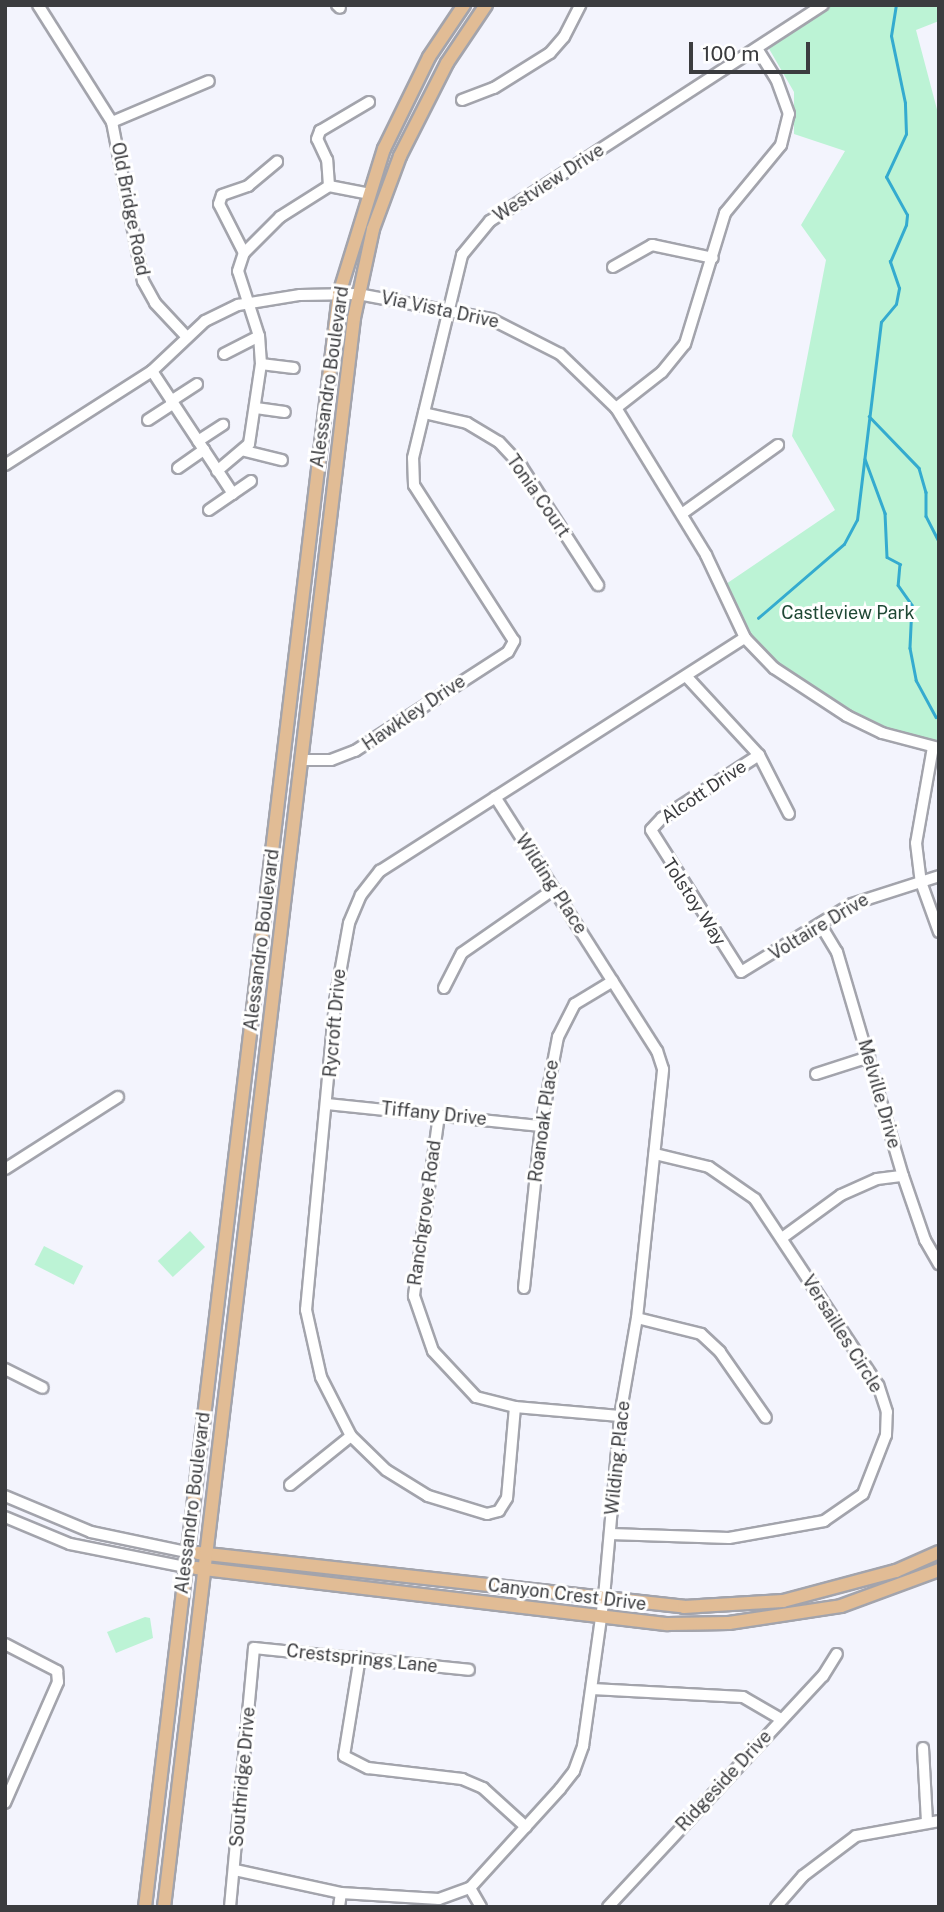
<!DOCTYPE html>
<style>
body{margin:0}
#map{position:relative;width:944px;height:1912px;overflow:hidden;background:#f3f4fd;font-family:"Public Sans",sans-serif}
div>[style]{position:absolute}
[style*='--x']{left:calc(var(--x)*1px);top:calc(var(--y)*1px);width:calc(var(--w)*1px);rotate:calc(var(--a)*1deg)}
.green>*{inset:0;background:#bcf3d5;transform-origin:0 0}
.stream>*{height:2.5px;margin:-1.25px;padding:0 1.25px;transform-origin:1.25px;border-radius:1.25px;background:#34abcf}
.roads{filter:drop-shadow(2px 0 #a3a4ac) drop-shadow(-2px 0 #a3a4ac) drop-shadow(0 2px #a3a4ac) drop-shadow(0 -2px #a3a4ac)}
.minor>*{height:10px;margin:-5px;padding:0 5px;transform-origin:5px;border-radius:5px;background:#fff}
.major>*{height:12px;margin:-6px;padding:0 6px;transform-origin:6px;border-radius:6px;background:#e1bc95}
span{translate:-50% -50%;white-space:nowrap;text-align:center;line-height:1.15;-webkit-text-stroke:6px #fff;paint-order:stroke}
.street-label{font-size:18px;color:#3b3c3f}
.park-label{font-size:18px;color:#1f4835}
.frame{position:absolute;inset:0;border:7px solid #3b3c3f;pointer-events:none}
.scale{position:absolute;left:689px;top:42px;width:121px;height:32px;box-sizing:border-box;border:4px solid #3b3c3f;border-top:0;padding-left:9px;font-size:21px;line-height:24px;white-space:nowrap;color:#3b3c3f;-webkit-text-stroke:5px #fff;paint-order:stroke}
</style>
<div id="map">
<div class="green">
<i style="clip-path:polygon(830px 5px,939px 5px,939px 21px,916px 30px,939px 117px,939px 747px,899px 738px,792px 685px,750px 637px,726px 584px,835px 510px,792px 436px,826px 260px,801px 225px,845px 151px,794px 134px,794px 92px,768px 47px)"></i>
<i style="left:190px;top:1231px;width:22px;height:44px;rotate:47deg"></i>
<i style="left:44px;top:1246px;width:44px;height:21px;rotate:27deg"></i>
<i style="clip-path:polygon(145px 1617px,150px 1618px,153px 1638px,116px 1653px,107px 1632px)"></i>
</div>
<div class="stream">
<i style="--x:869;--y:416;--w:72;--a:46.1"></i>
<i style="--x:919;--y:468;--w:25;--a:74"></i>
<i style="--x:926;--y:492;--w:24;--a:90"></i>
<i style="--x:926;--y:516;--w:28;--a:63"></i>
<i style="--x:865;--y:459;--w:58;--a:69.7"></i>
<i style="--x:885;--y:513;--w:44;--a:87.4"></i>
<i style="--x:887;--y:557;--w:15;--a:28"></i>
<i style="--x:900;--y:564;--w:21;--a:95"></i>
<i style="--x:898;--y:585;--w:24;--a:55"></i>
<i style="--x:912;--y:605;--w:43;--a:92.7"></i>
<i style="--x:910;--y:648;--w:33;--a:79"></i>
<i style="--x:916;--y:680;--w:42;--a:61.6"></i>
<i style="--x:758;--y:618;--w:113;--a:-40.7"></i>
<i style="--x:844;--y:544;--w:27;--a:-62"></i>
<i style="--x:857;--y:520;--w:199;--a:-83.1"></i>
<i style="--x:881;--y:322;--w:23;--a:-50"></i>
<i style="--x:896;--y:304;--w:16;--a:-79"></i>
<i style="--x:899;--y:288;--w:28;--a:-109"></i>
<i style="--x:890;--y:262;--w:40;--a:-66.6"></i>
<i style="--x:906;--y:225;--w:10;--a:-84"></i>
<i style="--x:907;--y:215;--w:43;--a:-118.9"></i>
<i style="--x:886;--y:177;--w:47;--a:-65.1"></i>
<i style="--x:906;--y:134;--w:31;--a:-92"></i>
<i style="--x:905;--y:103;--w:68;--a:-101.8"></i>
<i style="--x:891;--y:36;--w:31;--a:-81"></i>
</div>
<div class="roads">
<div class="minor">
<i style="--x:38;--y:5;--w:138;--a:57.7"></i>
<i style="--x:112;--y:122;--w:162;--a:79"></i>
<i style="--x:143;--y:281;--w:25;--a:61"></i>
<i style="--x:155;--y:303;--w:45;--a:46.8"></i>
<i style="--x:337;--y:5;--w:4;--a:45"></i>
<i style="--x:462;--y:100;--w:34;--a:-21"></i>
<i style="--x:494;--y:88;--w:66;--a:-32"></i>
<i style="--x:550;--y:53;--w:21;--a:-49"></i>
<i style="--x:564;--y:37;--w:36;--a:-63"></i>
<i style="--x:112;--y:122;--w:105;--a:-22.9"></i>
<i style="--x:329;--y:186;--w:26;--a:-94"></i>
<i style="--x:327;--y:160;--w:23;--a:-115"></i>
<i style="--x:317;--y:139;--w:9;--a:-69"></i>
<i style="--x:320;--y:131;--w:57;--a:-30.6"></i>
<i style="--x:244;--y:253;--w:55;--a:-117"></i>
<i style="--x:219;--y:204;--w:9;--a:-72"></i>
<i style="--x:222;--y:195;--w:28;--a:-19"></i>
<i style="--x:248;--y:186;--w:38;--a:-40"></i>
<i style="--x:613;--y:267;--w:45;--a:-29.4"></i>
<i style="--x:652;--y:245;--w:62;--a:12"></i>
<i style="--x:224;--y:354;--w:39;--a:-27"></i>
<i style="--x:261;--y:364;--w:33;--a:7"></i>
<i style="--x:152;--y:371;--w:147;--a:56.6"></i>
<i style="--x:171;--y:401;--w:31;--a:-33"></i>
<i style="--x:256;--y:408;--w:29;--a:8"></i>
<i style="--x:616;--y:408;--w:58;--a:-38"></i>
<i style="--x:662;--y:372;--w:36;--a:-51"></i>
<i style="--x:685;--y:344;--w:137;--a:-73"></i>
<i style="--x:725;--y:213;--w:88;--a:-50.5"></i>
<i style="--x:781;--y:145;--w:32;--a:-76"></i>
<i style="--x:789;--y:114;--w:37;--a:-110"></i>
<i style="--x:776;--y:79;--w:36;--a:-122"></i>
<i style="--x:424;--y:413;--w:44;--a:13.1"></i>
<i style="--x:467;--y:423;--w:37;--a:31"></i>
<i style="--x:499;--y:442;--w:33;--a:47"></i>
<i style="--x:521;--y:466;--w:142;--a:57.1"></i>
<i style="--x:148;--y:420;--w:30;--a:-33"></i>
<i style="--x:198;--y:441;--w:30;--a:-33"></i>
<i style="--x:245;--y:451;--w:38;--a:14"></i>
<i style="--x:5;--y:465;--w:174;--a:-32.6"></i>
<i style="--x:152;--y:371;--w:73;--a:-43.3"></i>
<i style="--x:205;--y:321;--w:37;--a:-26"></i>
<i style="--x:238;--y:305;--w:63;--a:-9.2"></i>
<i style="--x:300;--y:295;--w:58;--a:-1"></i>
<i style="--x:358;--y:294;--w:135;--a:10.6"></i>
<i style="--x:491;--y:319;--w:77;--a:26.9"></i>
<i style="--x:560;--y:354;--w:78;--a:44"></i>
<i style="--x:616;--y:408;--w:172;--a:58.5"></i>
<i style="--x:706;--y:555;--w:92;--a:64.8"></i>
<i style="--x:745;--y:638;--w:42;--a:46"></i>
<i style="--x:774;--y:668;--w:87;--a:33.3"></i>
<i style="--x:847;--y:716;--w:39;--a:26"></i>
<i style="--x:882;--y:733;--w:59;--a:14.7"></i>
<i style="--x:178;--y:468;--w:32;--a:-35"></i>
<i style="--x:217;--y:471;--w:42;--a:-40.2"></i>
<i style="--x:249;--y:444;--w:81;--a:-81.5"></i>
<i style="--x:261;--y:364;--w:28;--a:-94"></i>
<i style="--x:259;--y:336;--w:68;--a:-107.9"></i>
<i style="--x:238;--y:271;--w:19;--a:-72"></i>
<i style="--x:244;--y:253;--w:51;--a:-45"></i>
<i style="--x:280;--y:217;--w:58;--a:-32.3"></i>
<i style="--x:329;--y:186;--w:38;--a:11"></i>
<i style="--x:209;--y:510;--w:51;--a:-34.6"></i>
<i style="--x:683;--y:513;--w:117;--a:-35.6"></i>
<i style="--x:686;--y:676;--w:108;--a:47.3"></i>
<i style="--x:759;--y:755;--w:66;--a:63"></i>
<i style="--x:933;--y:747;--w:97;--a:100"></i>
<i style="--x:916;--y:843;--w:39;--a:83"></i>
<i style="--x:921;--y:882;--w:53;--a:70.2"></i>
<i style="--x:759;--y:755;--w:116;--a:147"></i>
<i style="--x:662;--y:818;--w:16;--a:133"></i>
<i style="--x:651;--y:830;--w:168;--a:57.6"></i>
<i style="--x:741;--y:972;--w:130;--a:-31.5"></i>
<i style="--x:852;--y:904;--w:91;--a:-17.8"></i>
<i style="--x:301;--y:760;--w:30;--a:0"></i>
<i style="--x:331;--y:760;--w:26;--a:-21"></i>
<i style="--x:355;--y:751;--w:182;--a:-32.9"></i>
<i style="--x:508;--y:652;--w:13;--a:-61"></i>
<i style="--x:514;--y:641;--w:185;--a:-122.7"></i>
<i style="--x:414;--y:485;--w:27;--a:-92"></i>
<i style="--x:413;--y:458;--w:209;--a:-76.4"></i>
<i style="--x:462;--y:255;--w:44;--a:-50.5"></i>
<i style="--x:490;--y:221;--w:397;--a:-33"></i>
<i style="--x:820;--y:924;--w:33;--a:59"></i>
<i style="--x:837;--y:952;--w:234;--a:73.6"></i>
<i style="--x:903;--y:1176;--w:68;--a:71"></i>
<i style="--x:925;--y:1240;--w:28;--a:60"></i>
<i style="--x:444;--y:988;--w:39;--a:-63"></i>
<i style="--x:462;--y:953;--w:112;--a:-34.8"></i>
<i style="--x:816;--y:1074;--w:56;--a:-17.8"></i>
<i style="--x:327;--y:1104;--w:215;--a:5.9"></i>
<i style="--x:439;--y:1115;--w:183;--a:97.9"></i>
<i style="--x:414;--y:1296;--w:58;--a:70.9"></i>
<i style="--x:433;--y:1351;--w:63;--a:46.9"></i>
<i style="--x:476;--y:1397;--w:40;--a:14.4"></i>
<i style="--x:515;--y:1407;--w:105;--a:4.9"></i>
<i style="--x:5;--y:1169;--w:134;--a:-32.5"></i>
<i style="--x:782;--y:1238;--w:73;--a:-36.1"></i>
<i style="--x:841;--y:1195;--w:39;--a:-24"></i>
<i style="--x:877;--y:1179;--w:26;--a:-7"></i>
<i style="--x:524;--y:1288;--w:163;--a:-84"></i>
<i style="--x:541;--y:1126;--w:91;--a:-79.2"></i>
<i style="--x:558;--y:1037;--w:37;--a:-63"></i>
<i style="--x:575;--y:1004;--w:44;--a:-31.2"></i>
<i style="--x:637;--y:1318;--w:66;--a:14"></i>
<i style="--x:701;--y:1334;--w:26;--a:43"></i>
<i style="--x:720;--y:1352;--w:80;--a:55.1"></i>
<i style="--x:5;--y:1369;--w:42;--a:26.6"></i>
<i style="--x:515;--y:1407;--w:91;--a:95"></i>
<i style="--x:507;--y:1498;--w:15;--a:122"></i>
<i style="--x:499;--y:1511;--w:12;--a:166"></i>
<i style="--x:487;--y:1514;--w:62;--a:-163"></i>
<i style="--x:428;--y:1496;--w:49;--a:-148.2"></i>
<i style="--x:386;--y:1470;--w:49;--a:-135.8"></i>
<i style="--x:351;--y:1436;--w:66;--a:-117"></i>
<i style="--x:321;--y:1377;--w:69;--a:-102.6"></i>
<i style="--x:306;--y:1310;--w:310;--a:-84.6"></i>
<i style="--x:335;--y:1001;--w:79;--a:-79.8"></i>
<i style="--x:349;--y:923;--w:30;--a:-67"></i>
<i style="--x:361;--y:895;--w:31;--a:-52"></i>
<i style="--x:380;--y:871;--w:433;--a:-32.6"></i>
<i style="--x:290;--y:1485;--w:78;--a:-38.8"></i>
<i style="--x:5;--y:1496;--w:93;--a:22.7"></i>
<i style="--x:91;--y:1532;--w:98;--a:11.8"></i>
<i style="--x:5;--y:1517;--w:70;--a:22.6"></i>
<i style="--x:70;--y:1544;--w:117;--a:11.3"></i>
<i style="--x:610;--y:1534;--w:119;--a:1.9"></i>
<i style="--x:729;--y:1538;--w:97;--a:-10.1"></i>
<i style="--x:824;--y:1521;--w:47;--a:-34.7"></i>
<i style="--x:863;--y:1494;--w:63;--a:-68.7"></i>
<i style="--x:886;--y:1435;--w:23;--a:-88"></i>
<i style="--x:887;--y:1412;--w:28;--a:-108"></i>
<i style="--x:878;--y:1385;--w:223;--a:-123.5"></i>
<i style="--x:755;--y:1199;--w:56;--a:-145.2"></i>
<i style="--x:709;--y:1167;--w:56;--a:-166.5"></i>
<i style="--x:5;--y:1644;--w:59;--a:27.4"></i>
<i style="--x:57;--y:1671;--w:11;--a:85"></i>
<i style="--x:58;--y:1682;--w:132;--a:113.7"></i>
<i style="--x:360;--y:1657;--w:100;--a:99.2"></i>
<i style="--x:344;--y:1756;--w:27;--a:27"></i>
<i style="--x:368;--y:1768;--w:95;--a:6.7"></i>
<i style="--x:462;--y:1779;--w:23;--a:23"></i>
<i style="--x:483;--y:1788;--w:58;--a:42.2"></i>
<i style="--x:592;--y:1689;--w:151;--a:3"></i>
<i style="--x:743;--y:1697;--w:44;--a:30.1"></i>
<i style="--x:923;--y:1748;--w:73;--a:86.9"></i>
<i style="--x:235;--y:1870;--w:108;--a:12.2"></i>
<i style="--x:341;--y:1893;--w:98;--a:3.5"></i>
<i style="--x:439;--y:1899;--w:33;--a:-20"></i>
<i style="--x:470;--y:1888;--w:134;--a:-47.7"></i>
<i style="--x:560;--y:1789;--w:23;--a:-52"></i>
<i style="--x:574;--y:1771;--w:27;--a:-70"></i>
<i style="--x:583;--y:1746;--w:150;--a:-82"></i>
<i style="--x:604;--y:1597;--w:182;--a:-84.9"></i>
<i style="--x:620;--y:1416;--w:99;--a:-80.2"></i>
<i style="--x:637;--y:1318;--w:250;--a:-84"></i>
<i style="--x:663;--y:1069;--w:19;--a:-108"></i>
<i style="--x:657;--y:1051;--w:301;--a:-122.5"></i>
<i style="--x:470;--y:1888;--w:22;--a:60"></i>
<i style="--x:230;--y:1907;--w:260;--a:-84.7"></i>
<i style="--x:254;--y:1648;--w:216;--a:5.8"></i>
<i style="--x:339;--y:1907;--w:14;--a:-82"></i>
<i style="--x:608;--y:1907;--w:316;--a:-47.1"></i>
<i style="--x:823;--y:1676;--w:26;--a:-58"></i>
<i style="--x:776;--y:1907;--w:41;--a:-48.9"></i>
<i style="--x:803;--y:1876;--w:66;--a:-37"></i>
<i style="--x:856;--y:1836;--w:84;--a:-10.2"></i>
</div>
<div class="major">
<i style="--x:198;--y:1553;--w:489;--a:6.3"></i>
<i style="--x:684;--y:1607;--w:99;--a:-3.5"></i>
<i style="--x:783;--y:1601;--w:117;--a:-14.9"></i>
<i style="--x:896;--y:1571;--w:47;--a:-23.8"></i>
<i style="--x:196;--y:1568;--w:475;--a:6.8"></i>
<i style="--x:668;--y:1624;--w:61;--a:-0.9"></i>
<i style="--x:729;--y:1623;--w:113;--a:-8.6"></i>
<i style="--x:841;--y:1606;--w:104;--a:-20.2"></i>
<i style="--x:145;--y:1907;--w:1625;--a:-83.14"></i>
<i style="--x:339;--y:294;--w:152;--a:-72.8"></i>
<i style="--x:384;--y:149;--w:102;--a:-63.9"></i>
<i style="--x:429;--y:57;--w:63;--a:-56.1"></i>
<i style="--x:164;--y:1907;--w:1600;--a:-83.18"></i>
<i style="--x:354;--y:318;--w:91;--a:-77.9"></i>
<i style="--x:373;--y:229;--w:78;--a:-69.7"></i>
<i style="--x:400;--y:156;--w:104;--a:-63.2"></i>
<i style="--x:447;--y:63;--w:70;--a:-56.1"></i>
</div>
</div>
<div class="street-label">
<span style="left:549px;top:183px;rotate:-33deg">Westview Drive</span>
<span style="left:130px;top:209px;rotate:79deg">Old Bridge Road</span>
<span style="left:440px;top:310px;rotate:12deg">Via Vista Drive</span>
<span style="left:330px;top:377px;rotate:-82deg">Alessandro Boulevard</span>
<span style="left:538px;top:496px;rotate:55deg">Tonia Court</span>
<span style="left:414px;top:713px;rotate:-34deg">Hawkley Drive</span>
<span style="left:704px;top:792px;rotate:-34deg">Alcott Drive</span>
<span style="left:551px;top:884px;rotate:57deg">Wilding Place</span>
<span style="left:694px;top:902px;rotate:57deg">Tolstoy Way</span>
<span style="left:819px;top:927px;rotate:-31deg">Voltaire Drive</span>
<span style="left:262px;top:940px;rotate:-83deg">Alessandro Boulevard</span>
<span style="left:335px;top:1023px;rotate:-85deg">Rycroft Drive</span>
<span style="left:879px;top:1094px;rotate:74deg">Melville Drive</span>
<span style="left:434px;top:1114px;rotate:6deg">Tiffany Drive</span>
<span style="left:544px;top:1121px;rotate:-82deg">Roanoak Place</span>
<span style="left:425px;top:1213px;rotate:-82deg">Ranchgrove Road</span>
<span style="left:842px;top:1334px;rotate:58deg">Versailles Circle</span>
<span style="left:618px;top:1458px;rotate:-84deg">Wilding Place</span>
<span style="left:193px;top:1503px;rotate:-83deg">Alessandro Boulevard</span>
<span style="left:567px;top:1595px;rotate:7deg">Canyon Crest Drive</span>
<span style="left:362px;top:1659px;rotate:6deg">Crestsprings Lane</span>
<span style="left:243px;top:1777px;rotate:-85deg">Southridge Drive</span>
<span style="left:724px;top:1781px;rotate:-47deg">Ridgeside Drive</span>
</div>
<div class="park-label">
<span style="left:848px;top:613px">Castleview Park</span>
</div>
<div class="frame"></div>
<div class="scale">100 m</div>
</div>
